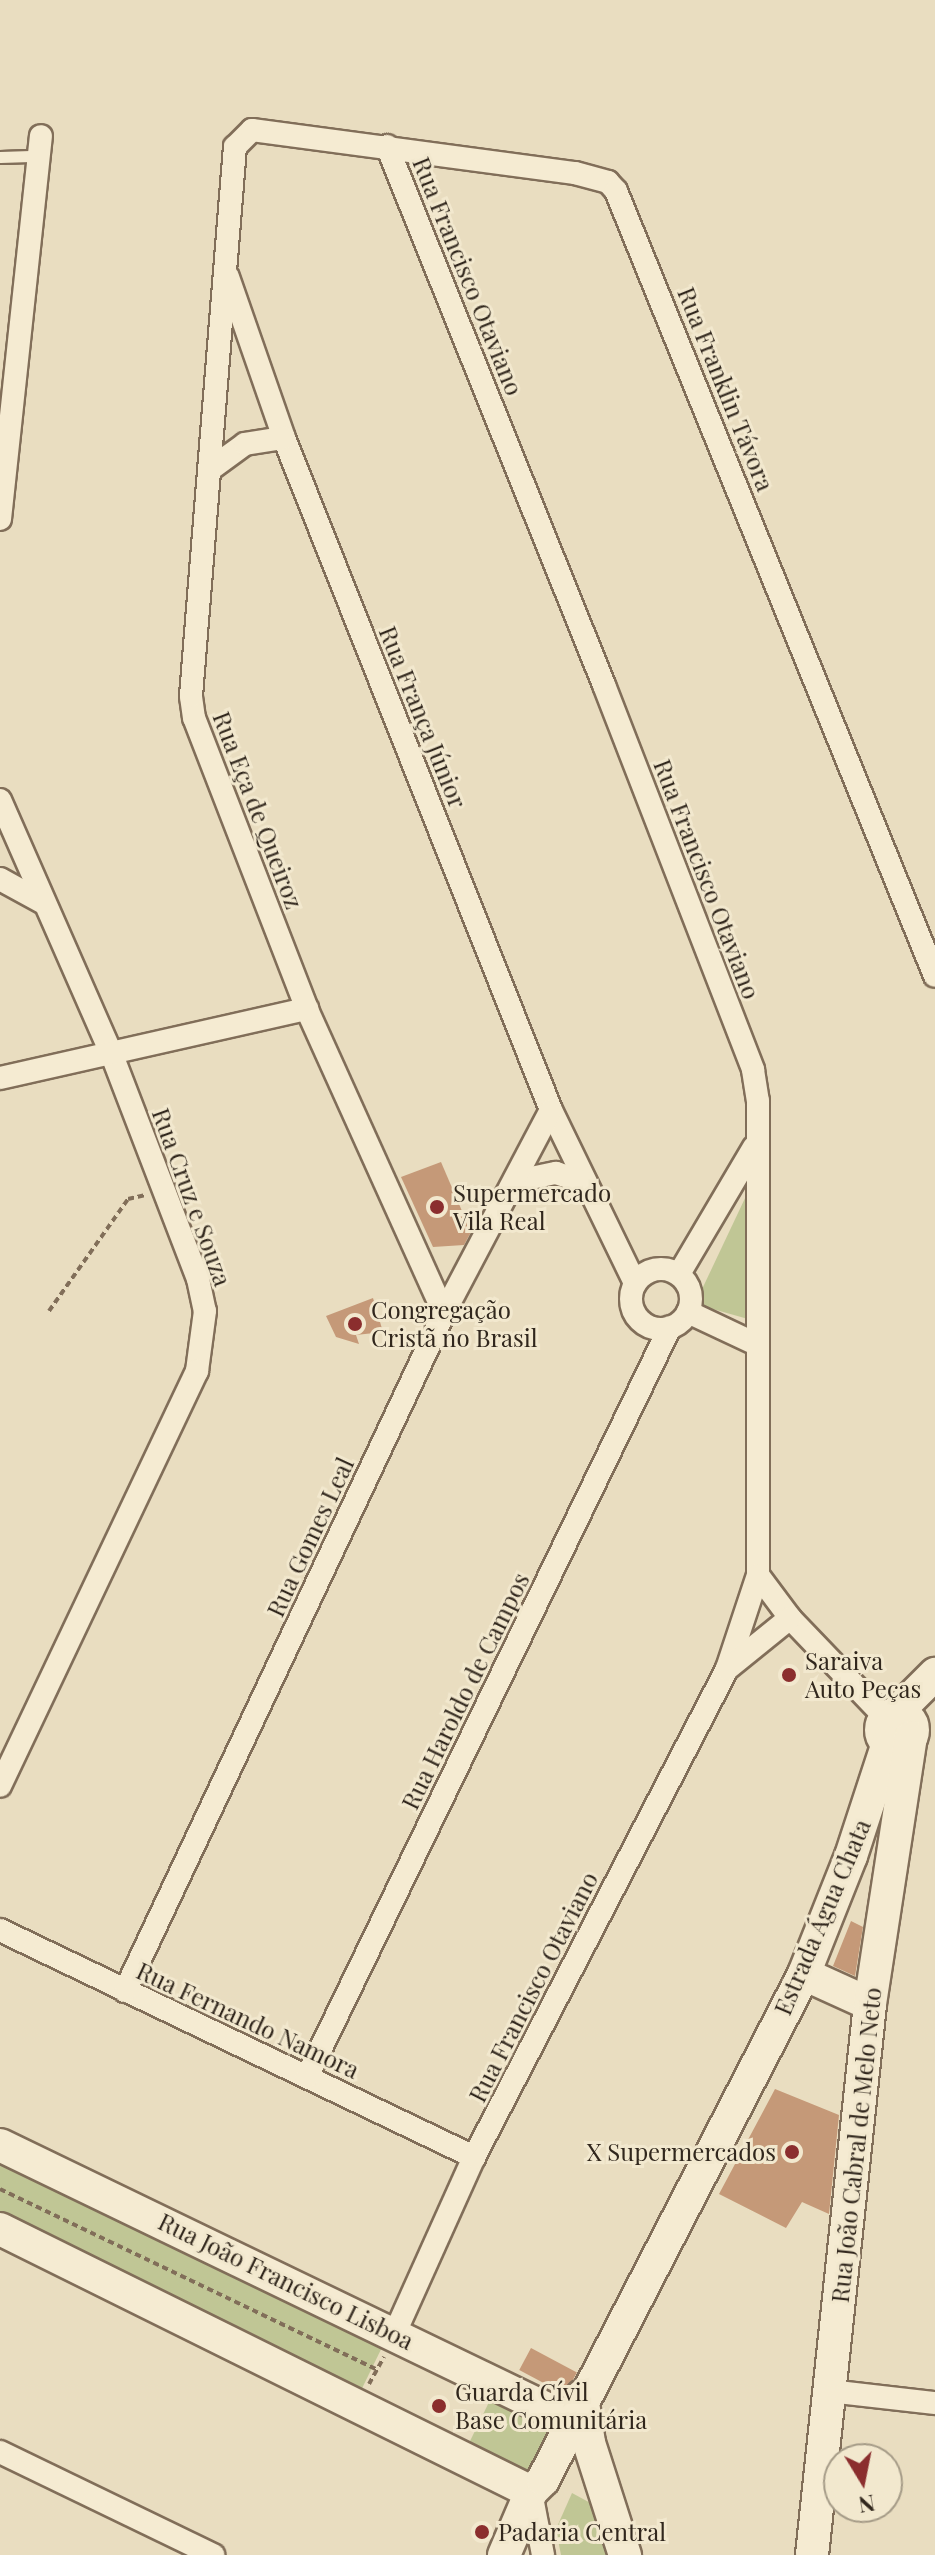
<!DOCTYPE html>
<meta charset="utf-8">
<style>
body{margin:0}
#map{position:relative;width:935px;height:2555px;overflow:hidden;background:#e9ddc0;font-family:"Playfair Display",serif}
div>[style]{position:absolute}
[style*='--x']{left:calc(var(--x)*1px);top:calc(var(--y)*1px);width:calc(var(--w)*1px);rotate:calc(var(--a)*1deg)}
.green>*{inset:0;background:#c0c695;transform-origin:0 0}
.building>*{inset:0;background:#c59978;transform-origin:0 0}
.path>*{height:4px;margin-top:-2px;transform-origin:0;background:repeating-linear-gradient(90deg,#816e59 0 6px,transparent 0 10px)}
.roads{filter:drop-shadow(2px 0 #816e59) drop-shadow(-2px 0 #816e59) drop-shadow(0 2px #816e59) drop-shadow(0 -2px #816e59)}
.lane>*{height:11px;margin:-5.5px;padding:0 5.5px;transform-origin:5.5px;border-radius:5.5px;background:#f5ebd2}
.street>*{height:22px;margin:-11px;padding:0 11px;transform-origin:11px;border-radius:11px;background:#f5ebd2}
.street>.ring{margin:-11px;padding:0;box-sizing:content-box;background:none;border:22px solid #f5ebd2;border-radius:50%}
.secondary>*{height:32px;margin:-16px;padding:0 16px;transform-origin:16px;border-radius:16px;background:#f5ebd2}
.secondary>.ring{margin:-16px;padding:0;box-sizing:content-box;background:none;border:32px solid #f5ebd2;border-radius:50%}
.dots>*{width:22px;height:22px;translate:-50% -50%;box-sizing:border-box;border:4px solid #f2e8ce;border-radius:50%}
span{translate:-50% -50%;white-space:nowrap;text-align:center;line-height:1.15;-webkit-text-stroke:6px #f2e8ce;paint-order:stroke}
.street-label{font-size:24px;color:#31271d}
.poi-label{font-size:24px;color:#31271d}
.left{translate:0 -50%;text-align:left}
.right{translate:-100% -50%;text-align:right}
.north{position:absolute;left:823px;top:2443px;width:80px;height:80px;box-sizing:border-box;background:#f2e8ce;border:2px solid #a59b87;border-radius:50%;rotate:170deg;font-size:22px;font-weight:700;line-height:32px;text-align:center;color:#31271d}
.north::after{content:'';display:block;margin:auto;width:28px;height:36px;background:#8b2e2e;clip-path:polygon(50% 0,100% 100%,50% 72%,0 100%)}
</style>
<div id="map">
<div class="green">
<i style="clip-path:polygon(747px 1194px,748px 1319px,695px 1304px)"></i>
<i style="left:0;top:2152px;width:429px;height:60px;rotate:26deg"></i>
<i style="left:491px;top:2398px;width:75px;height:52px;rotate:26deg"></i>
<i style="clip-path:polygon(572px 2493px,596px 2506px,618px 2555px,561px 2555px,556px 2529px)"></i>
</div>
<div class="building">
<i style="clip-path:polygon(441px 1162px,471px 1232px,464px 1245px,433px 1247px,401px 1177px)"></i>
<i style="clip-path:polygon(373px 1298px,383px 1332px,356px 1335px,359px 1344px,336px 1337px,326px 1316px)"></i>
<i style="clip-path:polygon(851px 1921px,863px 1927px,855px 1976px,833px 1966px)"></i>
<i style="clip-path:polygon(775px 2089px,839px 2115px,829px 2214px,802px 2202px,786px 2228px,719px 2194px)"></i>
<i style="left:531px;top:2348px;width:52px;height:25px;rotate:28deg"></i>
</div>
<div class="path">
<i style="--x:49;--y:1311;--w:137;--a:-54.8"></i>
<i style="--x:128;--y:1199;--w:18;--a:-13"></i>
<i style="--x:0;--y:2189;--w:418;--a:25.6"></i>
<i style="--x:369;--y:2384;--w:31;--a:-61"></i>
</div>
<div class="roads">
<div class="lane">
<i style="--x:0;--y:157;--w:38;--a:-2"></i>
</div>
<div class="street">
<i style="--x:387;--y:146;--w:581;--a:68.07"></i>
<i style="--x:604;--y:685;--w:413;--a:68.8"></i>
<i style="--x:753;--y:1070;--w:31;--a:81"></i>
<i style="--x:758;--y:1101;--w:474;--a:90"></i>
<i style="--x:758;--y:1575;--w:99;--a:108.3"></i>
<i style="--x:727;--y:1669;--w:550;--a:117.4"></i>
<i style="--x:474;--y:2157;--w:193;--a:114.2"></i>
<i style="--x:228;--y:277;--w:170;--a:70.8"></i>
<i style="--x:284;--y:438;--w:723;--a:68.33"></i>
<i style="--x:551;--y:1110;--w:192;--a:64.1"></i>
<i style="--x:212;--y:468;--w:41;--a:-36"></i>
<i style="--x:245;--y:444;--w:39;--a:-9"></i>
<i style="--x:0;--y:519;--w:385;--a:-83.9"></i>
<i style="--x:0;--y:800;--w:279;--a:66.3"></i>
<i style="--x:112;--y:1055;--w:240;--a:69"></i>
<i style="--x:198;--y:1279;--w:33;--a:78"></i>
<i style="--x:205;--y:1311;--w:61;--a:97.6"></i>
<i style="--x:197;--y:1371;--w:459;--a:115.4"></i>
<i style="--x:0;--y:879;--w:48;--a:28.7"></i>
<i style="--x:0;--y:1078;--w:315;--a:-12.7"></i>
<i style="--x:517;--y:1181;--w:40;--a:-12"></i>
<i style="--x:556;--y:1173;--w:29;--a:18"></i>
<i class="ring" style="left:631px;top:1269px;width:38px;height:38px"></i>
<i style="--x:679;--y:1274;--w:147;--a:-59.4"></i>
<i style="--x:688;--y:1312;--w:73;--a:25.2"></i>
<i style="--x:444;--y:1313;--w:333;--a:-114.3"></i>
<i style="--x:307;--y:1009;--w:312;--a:-111.2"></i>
<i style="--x:194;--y:718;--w:22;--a:-98"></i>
<i style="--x:191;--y:696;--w:551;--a:-85.42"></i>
<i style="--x:235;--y:147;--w:24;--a:-45"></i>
<i style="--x:252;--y:130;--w:326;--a:7.6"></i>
<i style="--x:575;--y:173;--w:34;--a:15"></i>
<i style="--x:608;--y:182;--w:12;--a:48"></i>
<i style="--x:616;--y:191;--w:847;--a:67.88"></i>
<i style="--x:758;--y:1575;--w:54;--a:53.3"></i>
<i style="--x:790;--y:1618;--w:139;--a:46.2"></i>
<i style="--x:727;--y:1669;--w:81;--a:-39"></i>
<i style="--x:0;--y:1930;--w:526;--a:25.59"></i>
<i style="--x:125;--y:1991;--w:749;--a:-64.8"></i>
<i style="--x:444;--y:1313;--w:229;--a:-62.2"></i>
<i style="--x:307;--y:2077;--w:833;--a:-64.17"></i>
<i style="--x:829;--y:2391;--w:107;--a:6.5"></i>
<i style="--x:0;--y:2452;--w:237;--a:25.8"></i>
<i style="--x:531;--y:2492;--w:64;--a:79.2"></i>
</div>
<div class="secondary">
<i class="ring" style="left:881px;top:1714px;width:0;height:0"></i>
<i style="--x:895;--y:1714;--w:57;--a:-45"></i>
<i style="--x:804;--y:1974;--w:72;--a:24.4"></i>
<i style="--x:0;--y:2145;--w:633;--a:25.76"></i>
<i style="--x:0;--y:2229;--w:593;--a:26.35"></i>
<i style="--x:582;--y:2396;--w:48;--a:81.5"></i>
<i style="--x:589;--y:2443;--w:118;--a:72.2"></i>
<i style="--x:504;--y:2555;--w:69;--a:-66.8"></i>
<i style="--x:531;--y:2492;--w:17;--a:-45"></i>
<i style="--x:543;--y:2480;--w:569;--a:-62.71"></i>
<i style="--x:804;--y:1974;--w:127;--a:-68.3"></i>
<i style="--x:851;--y:1856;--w:119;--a:-71.9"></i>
<i style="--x:812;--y:2555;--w:554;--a:-83.99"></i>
<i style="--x:870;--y:2004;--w:270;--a:-81.3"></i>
</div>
</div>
<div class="dots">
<i style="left:437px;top:1207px;background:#8b2e2e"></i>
<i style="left:355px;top:1324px;background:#8b2e2e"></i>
<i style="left:789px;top:1675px;background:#8b2e2e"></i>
<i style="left:792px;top:2152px;background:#8b2e2e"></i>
<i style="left:439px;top:2406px;background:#8b2e2e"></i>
<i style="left:482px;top:2532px;background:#8b2e2e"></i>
</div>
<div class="street-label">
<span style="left:468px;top:276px;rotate:68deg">Rua Francisco Otaviano</span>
<span style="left:726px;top:389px;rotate:68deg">Rua Franklin Távora</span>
<span style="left:423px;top:717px;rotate:68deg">Rua França Júnior</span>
<span style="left:258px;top:810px;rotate:69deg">Rua Eça de Queiroz</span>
<span style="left:707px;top:879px;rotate:69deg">Rua Francisco Otaviano</span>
<span style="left:192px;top:1197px;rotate:70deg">Rua Cruz e Souza</span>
<span style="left:310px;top:1537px;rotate:-65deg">Rua Gomes Leal</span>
<span style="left:465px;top:1691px;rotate:-64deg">Rua Haroldo de Campos</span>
<span style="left:822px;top:1917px;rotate:-67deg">Estrada Água Chata</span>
<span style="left:533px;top:1987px;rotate:-63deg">Rua Francisco Otaviano</span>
<span style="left:248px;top:2020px;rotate:25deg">Rua Fernando Namora</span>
<span style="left:856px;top:2145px;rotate:-84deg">Rua João Cabral de Melo Neto</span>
<span style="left:286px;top:2281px;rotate:26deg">Rua João Francisco Lisboa</span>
</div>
<div class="poi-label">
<span class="left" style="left:453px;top:1207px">Supermercado<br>Vila Real</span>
<span class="left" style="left:371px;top:1324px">Congregação<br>Cristã no Brasil</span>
<span class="left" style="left:805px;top:1675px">Saraiva<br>Auto Peças</span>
<span class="right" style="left:776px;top:2152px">X Supermercados</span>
<span class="left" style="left:455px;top:2406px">Guarda Cívil<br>Base Comunitária</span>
<span class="left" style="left:498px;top:2532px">Padaria Central</span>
</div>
<div class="north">N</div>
</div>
